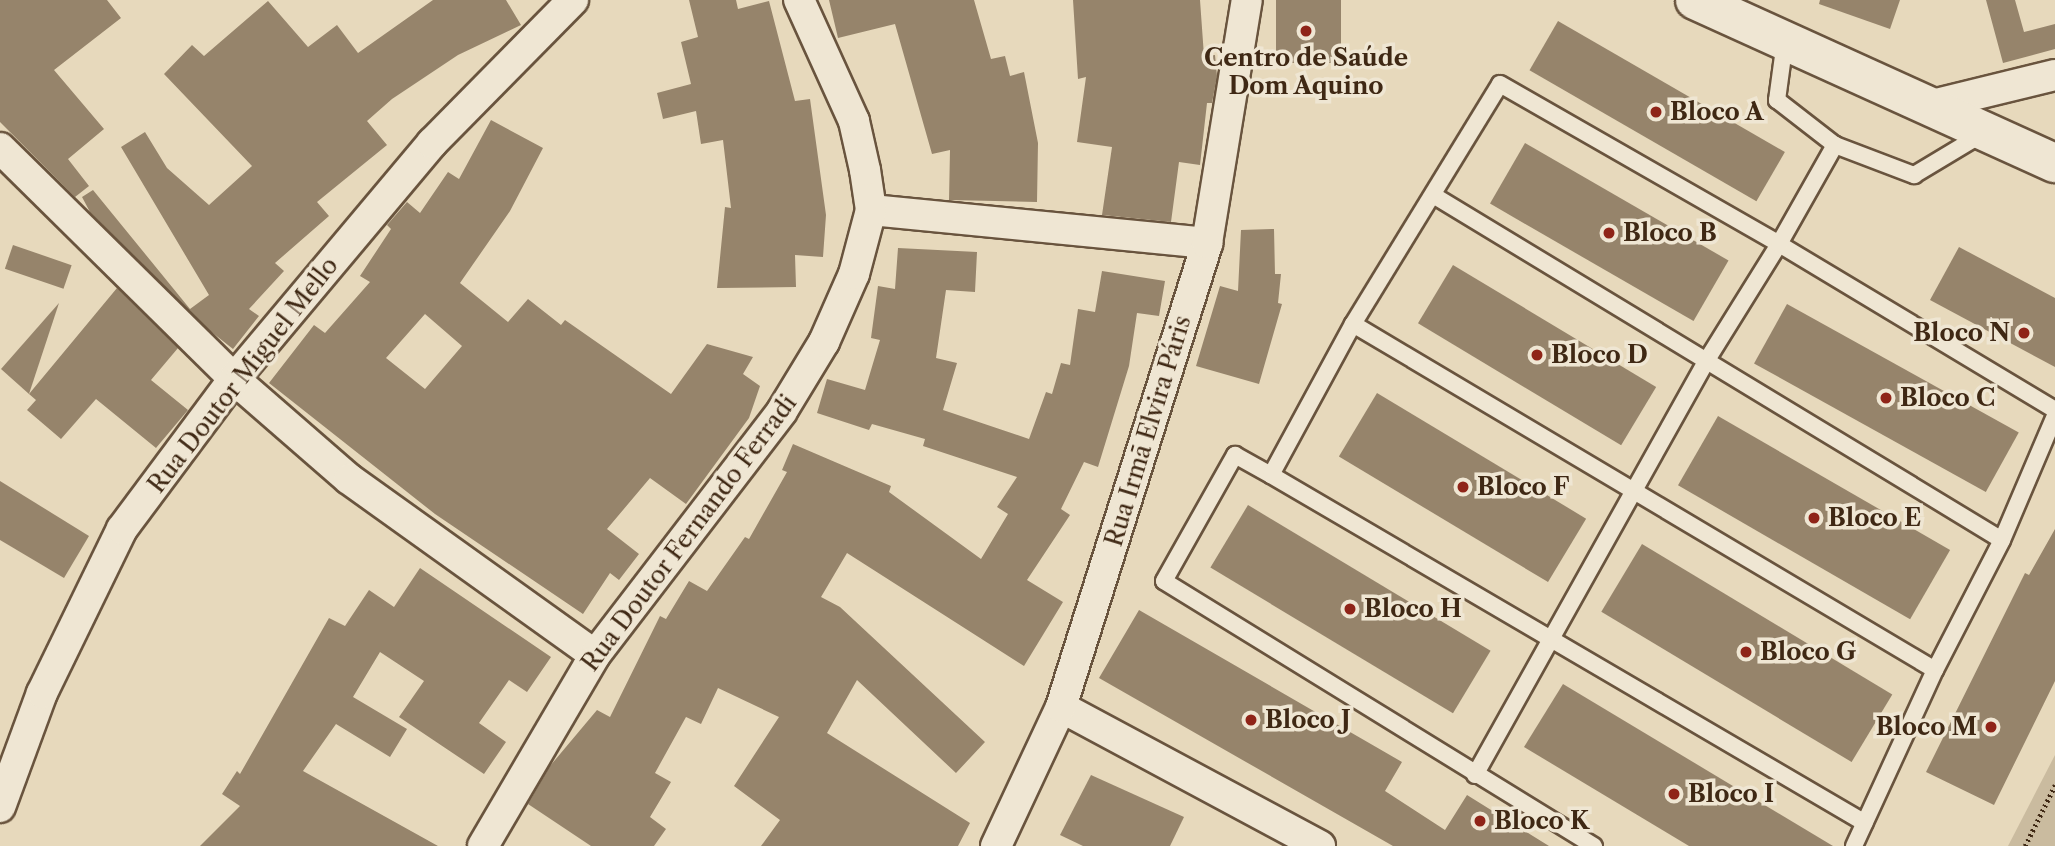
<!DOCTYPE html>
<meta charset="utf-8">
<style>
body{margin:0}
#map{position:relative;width:2055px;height:846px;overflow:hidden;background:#e7d9bc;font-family:"Libre Caslon Text",serif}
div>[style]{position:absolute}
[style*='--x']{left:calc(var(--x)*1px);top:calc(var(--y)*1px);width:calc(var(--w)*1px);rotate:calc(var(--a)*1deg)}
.green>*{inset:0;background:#cabb9f}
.building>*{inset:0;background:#96846b;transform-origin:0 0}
.path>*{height:4.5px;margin-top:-2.25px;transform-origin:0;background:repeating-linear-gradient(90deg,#3f2814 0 2px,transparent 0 5.5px)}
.roads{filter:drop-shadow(2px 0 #69543e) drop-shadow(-2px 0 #69543e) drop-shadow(0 2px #69543e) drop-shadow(0 -2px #69543e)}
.lane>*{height:16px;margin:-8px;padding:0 8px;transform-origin:8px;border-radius:8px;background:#efe6d3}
.street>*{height:30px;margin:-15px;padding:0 15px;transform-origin:15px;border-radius:15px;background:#efe6d3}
.secondary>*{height:38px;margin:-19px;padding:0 19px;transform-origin:19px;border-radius:19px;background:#efe6d3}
.dots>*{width:19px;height:19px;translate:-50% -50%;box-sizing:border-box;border:4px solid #efe6d3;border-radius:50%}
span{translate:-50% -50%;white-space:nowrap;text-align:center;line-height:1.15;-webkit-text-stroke:7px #efe6d3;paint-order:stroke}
.poi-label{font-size:24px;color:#3f2814;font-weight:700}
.left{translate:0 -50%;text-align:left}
.right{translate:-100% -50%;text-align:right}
.street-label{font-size:24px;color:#3f2814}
</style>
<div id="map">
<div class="green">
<i style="clip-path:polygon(2055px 755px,2055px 846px,2008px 846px)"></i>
</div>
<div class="building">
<i style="clip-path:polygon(0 0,107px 0,121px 18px,54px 70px,104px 129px,68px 159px,89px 186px,75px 197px,0 122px)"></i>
<i style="clip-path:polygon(433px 0,506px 0,521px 25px,458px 55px,392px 99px,367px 121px,387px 145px,317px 202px,329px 216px,275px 263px,284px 271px,249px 309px,259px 316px,233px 349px,209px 330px,90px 212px,82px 197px,93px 190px,190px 309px,209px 295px,121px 147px,145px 132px,167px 168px,209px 205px,252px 166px,164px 74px,192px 45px,204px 56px,268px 1px,308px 47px,337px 25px,358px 53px)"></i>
<i style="clip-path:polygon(689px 0,736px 0,738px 9px,769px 1px,795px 101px,810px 99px,826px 215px,823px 257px,795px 255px,796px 287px,717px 288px,725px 207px,731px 208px,723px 140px,701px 144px,696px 111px,663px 119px,657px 93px,691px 84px,681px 42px,698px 37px)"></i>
<i style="clip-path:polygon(829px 0,974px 0,991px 59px,1005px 56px,1010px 76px,1024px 72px,1038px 143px,1037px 202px,949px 200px,950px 150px,932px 154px,895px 24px,838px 38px)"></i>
<i style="clip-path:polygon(1073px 0,1200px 0,1204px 56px,1215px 55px,1217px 76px,1212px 103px,1207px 103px,1200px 165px,1179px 162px,1171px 222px,1102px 215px,1112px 147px,1077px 142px,1086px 77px,1078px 79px)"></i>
<i style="left:1276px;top:0;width:65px;height:63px"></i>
<i style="clip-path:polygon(1820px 0,1900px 0,1890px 29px,1819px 4px)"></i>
<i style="clip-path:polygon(1986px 0,2015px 0,2024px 32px,2055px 24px,2055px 49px,2003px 63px)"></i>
<i style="left:1558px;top:21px;width:262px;height:57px;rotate:30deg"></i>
<i style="clip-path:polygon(evenodd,491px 120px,543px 148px,510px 211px,460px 283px,508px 322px,528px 299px,561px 325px,565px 320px,671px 394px,707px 344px,753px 357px,743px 374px,760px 386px,749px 418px,686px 504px,650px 478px,607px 529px,639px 554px,619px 580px,610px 573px,583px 614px,435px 514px,269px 383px,314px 325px,325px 333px,370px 282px,360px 276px,391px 229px,387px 225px,407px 202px,420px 213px,448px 172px,459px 179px,491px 120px,425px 314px,462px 346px,425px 389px,386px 358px,425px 314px)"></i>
<i style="left:1525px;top:143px;width:235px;height:70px;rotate:30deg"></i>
<i style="clip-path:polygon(1274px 229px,1275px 274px,1281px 274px,1278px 303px,1282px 304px,1259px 384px,1196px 366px,1220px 286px,1238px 291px,1241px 230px)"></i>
<i style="left:13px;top:245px;width:62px;height:25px;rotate:19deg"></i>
<i style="clip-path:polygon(1959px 247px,2055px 298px,2055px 367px,1930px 300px)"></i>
<i style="clip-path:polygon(898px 248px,977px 252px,975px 292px,946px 290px,936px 358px,957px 363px,943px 410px,1029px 439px,1046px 392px,1052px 394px,1061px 363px,1070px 365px,1078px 309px,1095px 312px,1102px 271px,1165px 281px,1159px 316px,1137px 313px,1129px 366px,1098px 467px,1084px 462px,1061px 509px,1070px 515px,1027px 580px,1063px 602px,1024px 666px,847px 553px,821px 597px,840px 607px,985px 742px,956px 773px,857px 680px,827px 733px,970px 823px,958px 846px,761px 846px,780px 820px,734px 786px,779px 717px,718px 688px,701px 724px,686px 717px,655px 773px,671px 782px,650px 817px,666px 829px,654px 846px,591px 846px,528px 804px,550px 766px,597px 710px,610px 717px,660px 616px,666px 619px,689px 581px,707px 591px,745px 537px,749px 539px,787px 472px,782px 470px,793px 444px,891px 486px,889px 492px,981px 559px,1008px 514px,997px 507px,1017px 477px,923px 446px,925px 439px,872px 424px,869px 430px,817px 413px,827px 379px,865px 390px,880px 340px,871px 338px,878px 286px,895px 289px)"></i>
<i style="left:1453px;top:265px;width:237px;height:68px;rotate:31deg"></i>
<i style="clip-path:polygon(117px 288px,178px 348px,151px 380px,188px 410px,156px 448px,96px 399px,61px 439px,27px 410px,36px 400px,29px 394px)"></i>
<i style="clip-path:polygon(59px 303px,29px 394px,1px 369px)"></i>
<i style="left:1787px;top:304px;width:265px;height:68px;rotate:29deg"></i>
<i style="left:1377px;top:393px;width:244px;height:74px;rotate:31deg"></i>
<i style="left:1718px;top:416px;width:268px;height:80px;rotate:30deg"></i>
<i style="clip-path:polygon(0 481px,89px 536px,64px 578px,0 540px)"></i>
<i style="left:1248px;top:505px;width:283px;height:73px;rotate:31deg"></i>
<i style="clip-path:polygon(2055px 529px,2055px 681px,1994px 805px,1926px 772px,2025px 573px,2029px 575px)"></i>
<i style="left:1642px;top:544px;width:292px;height:79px;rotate:31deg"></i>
<i style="clip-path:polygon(420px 568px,551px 657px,527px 692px,509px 680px,479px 723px,506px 742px,484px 774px,399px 717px,424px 681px,380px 652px,353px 697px,407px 729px,390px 757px,336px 724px,303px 771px,438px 846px,200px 846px,240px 806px,222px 794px,237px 771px,240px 774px,329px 618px,345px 626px,369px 590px,394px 607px)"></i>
<i style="clip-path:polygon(1139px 610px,1402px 762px,1385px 791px,1445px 830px,1467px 795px,1549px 846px,1393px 846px,1099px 678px)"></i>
<i style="clip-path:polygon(1563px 684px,1833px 846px,1689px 846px,1524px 747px)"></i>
<i style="clip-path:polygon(1091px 775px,1184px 817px,1170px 846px,1083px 846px,1060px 835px)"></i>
</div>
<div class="path">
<i style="--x:2025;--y:846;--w:68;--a:-63.8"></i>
</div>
<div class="roads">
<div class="lane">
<i style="--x:1785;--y:41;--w:60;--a:97.7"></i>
<i style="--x:1777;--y:100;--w:73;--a:37.8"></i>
<i style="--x:1835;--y:145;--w:85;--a:20.8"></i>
<i style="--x:1914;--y:175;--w:82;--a:-31"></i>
<i style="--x:1433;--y:195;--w:665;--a:31.23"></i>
<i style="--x:1353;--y:324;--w:677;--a:30.73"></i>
<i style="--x:1271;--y:475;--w:688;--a:30.36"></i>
<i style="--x:1475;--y:775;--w:472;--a:-60.8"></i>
<i style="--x:1705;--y:363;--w:140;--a:-58.1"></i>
<i style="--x:1779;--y:244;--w:322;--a:31"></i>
<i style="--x:1594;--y:846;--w:505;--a:-148.36"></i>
<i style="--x:1164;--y:581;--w:145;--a:-60.6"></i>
<i style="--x:1235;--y:455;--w:41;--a:29.1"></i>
<i style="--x:1271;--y:475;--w:172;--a:-61.5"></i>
<i style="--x:1353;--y:324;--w:281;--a:-58.5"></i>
<i style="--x:1500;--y:84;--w:322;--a:29.8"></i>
<i style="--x:1779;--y:244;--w:114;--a:-60.5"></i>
<i style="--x:1854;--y:846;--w:194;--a:-65.3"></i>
<i style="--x:1935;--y:670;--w:146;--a:-62.7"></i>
<i style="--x:2002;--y:540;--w:135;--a:-66.9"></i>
</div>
<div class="street">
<i style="--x:1932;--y:105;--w:127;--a:-13.7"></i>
<i style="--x:0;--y:148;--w:329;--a:44.6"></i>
<i style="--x:234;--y:379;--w:152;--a:41"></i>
<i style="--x:349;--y:479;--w:302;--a:35.6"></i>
<i style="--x:871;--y:210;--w:338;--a:5.6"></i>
<i style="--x:1061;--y:707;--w:294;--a:28.2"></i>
<i style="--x:0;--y:807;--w:121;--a:-69.8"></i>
<i style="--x:42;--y:693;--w:182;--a:-64"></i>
<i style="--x:122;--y:529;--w:187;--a:-53.3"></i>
<i style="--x:234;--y:379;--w:308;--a:-50"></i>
<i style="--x:432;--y:143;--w:201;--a:-45.4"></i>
<i style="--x:483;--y:846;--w:221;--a:-59.6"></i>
<i style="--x:595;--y:655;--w:307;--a:-52.5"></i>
<i style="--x:782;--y:411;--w:81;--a:-58.7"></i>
<i style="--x:824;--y:342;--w:74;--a:-66.2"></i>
<i style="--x:854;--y:274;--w:66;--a:-75.1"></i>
<i style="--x:871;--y:210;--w:40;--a:-98.5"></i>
<i style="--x:865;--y:170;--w:50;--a:-102.7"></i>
<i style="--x:854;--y:121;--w:133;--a:-114.4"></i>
<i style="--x:996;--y:846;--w:153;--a:-64.9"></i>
<i style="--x:1061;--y:707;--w:486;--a:-72.5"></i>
<i style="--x:1207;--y:243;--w:246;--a:-80.7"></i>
</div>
<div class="secondary">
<i style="--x:1695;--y:0;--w:395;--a:24.4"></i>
</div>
</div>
<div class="dots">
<i style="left:1306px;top:31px;background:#8f2418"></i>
<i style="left:1656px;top:112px;background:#8f2418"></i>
<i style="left:1609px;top:233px;background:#8f2418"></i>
<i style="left:2024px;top:333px;background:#8f2418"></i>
<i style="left:1537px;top:355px;background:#8f2418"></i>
<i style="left:1886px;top:398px;background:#8f2418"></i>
<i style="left:1463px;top:487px;background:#8f2418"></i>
<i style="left:1814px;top:518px;background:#8f2418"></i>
<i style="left:1350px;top:609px;background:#8f2418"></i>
<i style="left:1746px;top:652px;background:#8f2418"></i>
<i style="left:1251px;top:720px;background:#8f2418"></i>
<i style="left:1991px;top:727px;background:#8f2418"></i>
<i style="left:1674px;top:794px;background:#8f2418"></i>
<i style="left:1480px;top:821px;background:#8f2418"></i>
</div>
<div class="poi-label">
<span style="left:1306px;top:72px">Centro de Saúde<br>Dom Aquino</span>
<span class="left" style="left:1670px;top:112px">Bloco A</span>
<span class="left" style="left:1623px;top:233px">Bloco B</span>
<span class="right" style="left:2010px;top:333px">Bloco N</span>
<span class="left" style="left:1551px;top:355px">Bloco D</span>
<span class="left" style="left:1900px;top:398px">Bloco C</span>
<span class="left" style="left:1477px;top:487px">Bloco F</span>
<span class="left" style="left:1828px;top:518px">Bloco E</span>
<span class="left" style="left:1364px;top:609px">Bloco H</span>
<span class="left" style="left:1760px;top:652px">Bloco G</span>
<span class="left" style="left:1265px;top:720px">Bloco J</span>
<span class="right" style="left:1977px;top:727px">Bloco M</span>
<span class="left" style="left:1688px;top:794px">Bloco I</span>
<span class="left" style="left:1494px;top:821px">Bloco K</span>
</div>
<div class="street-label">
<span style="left:243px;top:375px;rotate:-52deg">Rua Doutor Miguel Mello</span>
<span style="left:1148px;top:431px;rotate:-73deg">Rua Irmã Elvira Páris</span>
<span style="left:689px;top:533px;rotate:-53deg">Rua Doutor Fernando Ferradi</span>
</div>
</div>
